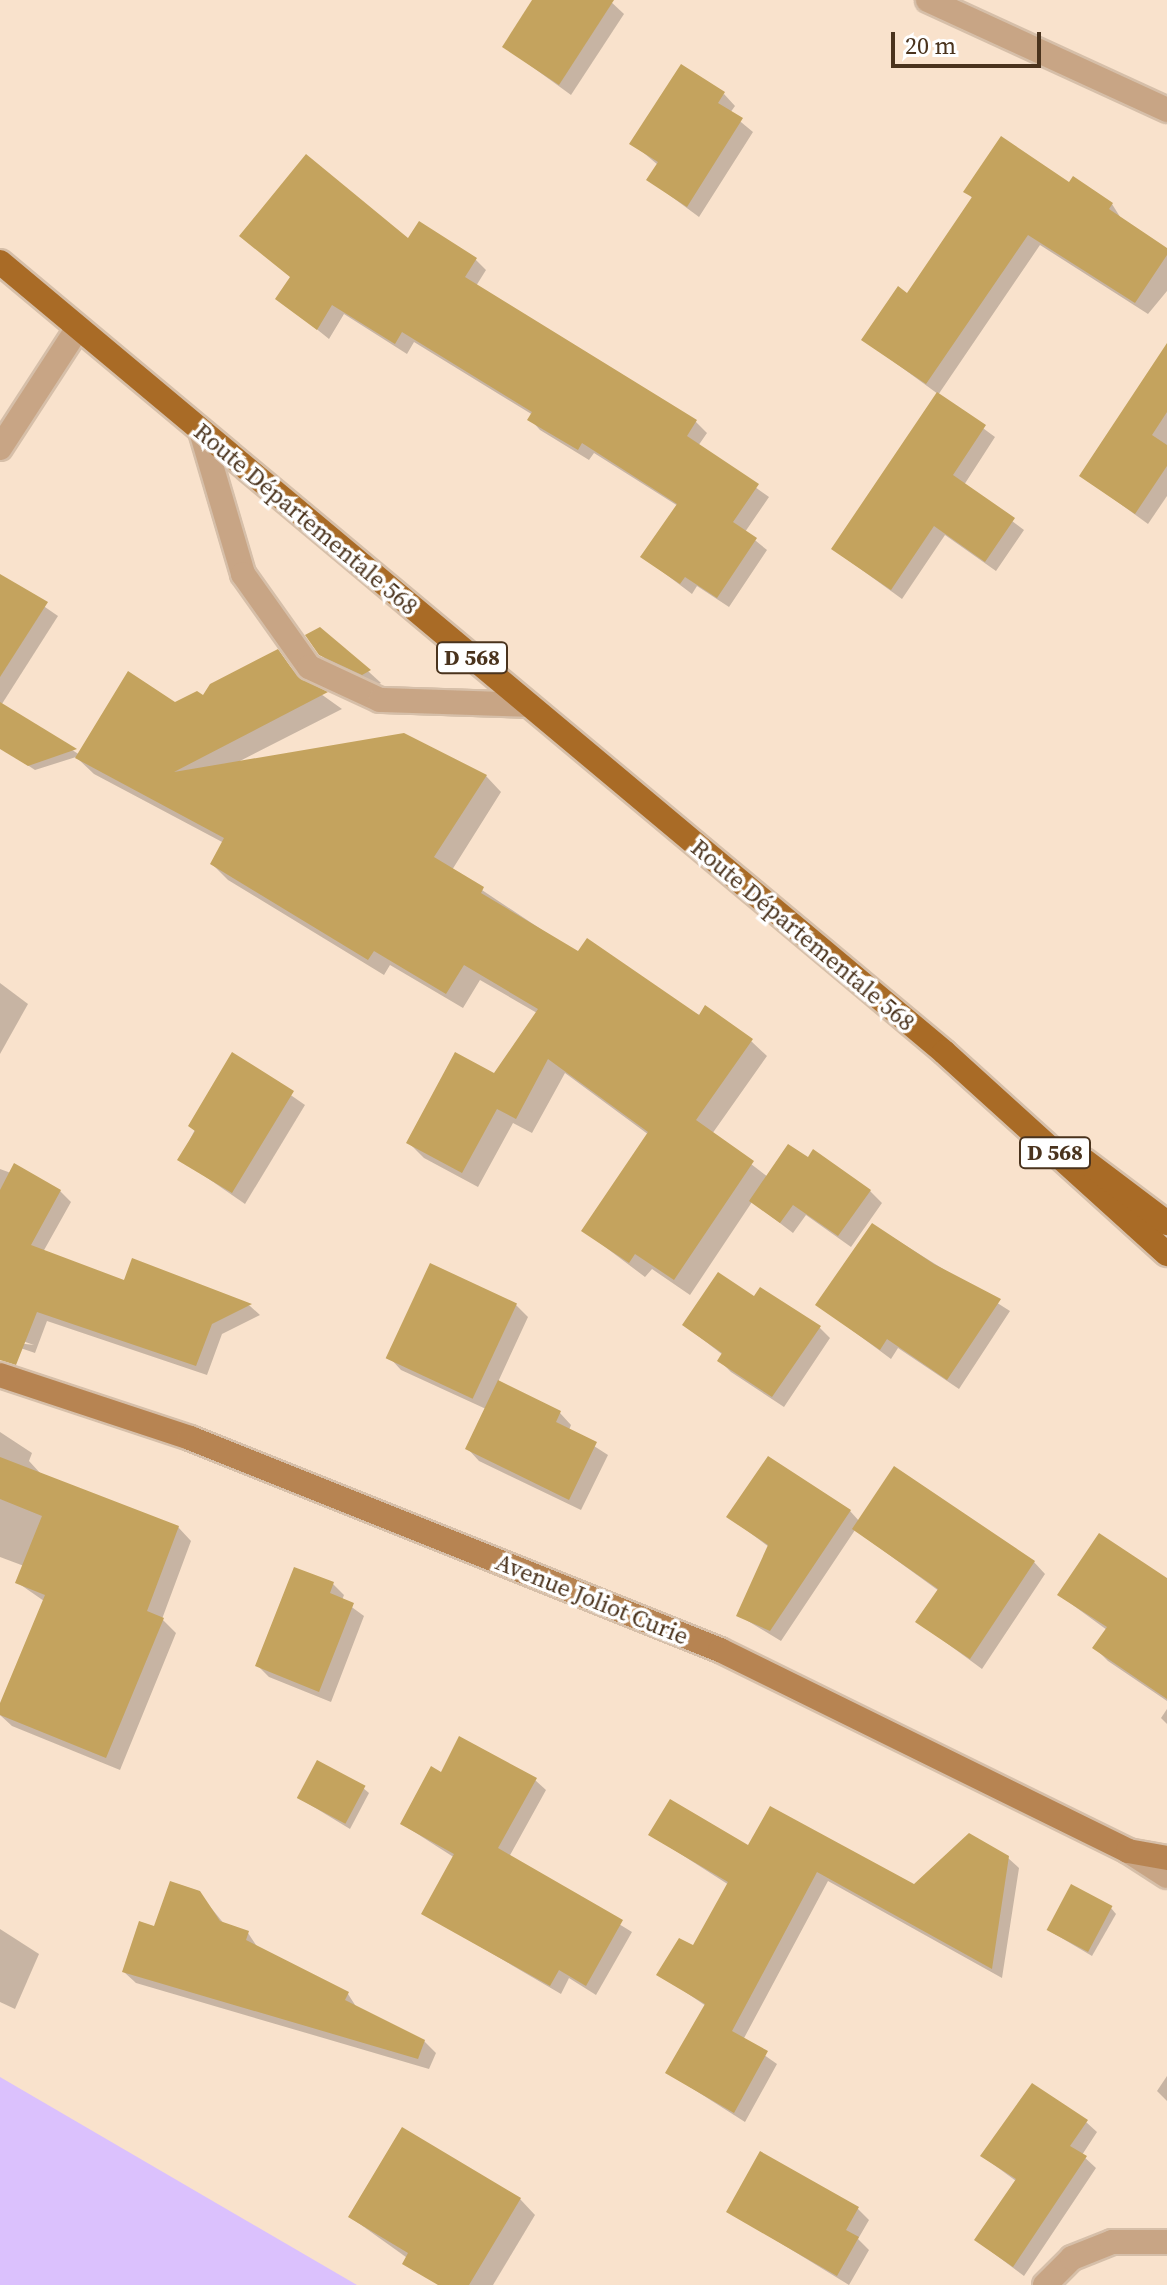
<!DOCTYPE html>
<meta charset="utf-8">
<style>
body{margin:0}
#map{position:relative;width:1167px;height:2285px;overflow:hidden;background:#f9e2cc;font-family:"Source Serif 4",serif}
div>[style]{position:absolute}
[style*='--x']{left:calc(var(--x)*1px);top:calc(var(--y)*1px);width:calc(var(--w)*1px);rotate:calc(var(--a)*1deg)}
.green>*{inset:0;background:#dbc1fd}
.shadow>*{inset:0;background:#0003}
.building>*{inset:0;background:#c4a35e;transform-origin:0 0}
.roads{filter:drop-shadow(2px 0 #d6bfa9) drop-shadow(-2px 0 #d6bfa9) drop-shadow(0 2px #d6bfa9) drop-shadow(0 -2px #d6bfa9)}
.lane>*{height:24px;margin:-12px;padding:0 12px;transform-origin:12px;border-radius:12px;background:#c8a585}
.street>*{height:24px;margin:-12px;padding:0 12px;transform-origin:12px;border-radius:12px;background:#c8a585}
.secondary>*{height:24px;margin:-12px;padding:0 12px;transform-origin:12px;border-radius:12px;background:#b78452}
.primary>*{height:24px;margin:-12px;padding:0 12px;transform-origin:12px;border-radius:12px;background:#a96b26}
span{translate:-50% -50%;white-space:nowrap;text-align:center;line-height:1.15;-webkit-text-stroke:7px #fff;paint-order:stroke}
.shield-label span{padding:2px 6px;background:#fff;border:2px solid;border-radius:6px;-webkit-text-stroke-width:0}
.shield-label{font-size:22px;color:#4a331d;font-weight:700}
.street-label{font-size:24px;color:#4a331d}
.scale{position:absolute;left:891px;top:32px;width:150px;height:36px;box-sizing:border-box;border:4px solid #4a331d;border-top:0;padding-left:10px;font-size:24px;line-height:28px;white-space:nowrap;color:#4a331d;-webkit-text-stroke:6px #fff;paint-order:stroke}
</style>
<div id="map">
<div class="green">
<i style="clip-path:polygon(0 2077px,357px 2285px,0 2285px)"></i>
</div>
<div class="shadow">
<i style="clip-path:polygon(535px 0,609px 0,624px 14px,571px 95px,505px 47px)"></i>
<i style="clip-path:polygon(724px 94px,735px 106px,730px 113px,753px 132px,699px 217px,649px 180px,658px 165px,632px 143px)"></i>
<i style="clip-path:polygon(1069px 185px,1112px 204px,1122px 220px,1167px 251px,1167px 291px,1148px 314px,1040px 245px,938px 395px,995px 437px,964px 485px,1024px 530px,996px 571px,945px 535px,902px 599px,833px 549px,938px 394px,864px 340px,908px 296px,973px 199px,966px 191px)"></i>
<i style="clip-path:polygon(409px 241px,475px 259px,486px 270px,476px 286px,696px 422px,707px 433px,698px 446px,769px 497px,745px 532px,767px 550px,729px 607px,697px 586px,692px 594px,643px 557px,678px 506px,594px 453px,589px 460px,540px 430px,530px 419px,533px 415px,414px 342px,407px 354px,344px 314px,329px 339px,278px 298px)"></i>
<i style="clip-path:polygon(1167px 385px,1167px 496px,1148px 524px,1082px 476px)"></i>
<i style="clip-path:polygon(0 576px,58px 616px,0 707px)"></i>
<i style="clip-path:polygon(320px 629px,369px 672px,381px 683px,375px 686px,333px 667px,320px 654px)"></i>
<i style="clip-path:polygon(277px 652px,304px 682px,342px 709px,238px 762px,486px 776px,501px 792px,452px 870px,578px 954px,751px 1041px,767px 1056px,712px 1134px,768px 1177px,870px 1191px,882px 1203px,851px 1247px,806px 1215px,793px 1233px,752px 1202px,690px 1295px,652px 1269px,645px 1277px,584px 1231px,649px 1135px,565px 1073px,532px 1133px,513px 1123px,478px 1187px,424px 1158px,409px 1143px,494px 1076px,537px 1013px,480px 980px,463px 1008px,390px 965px,384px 975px,228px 880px,212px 864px,224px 843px,94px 774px,76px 757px,35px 770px,3px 749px,22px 718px,80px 755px,175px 705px,204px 698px)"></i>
<i style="clip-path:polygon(0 983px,28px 1004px,0 1054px)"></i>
<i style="clip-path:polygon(233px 1055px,305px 1105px,245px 1204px,180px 1159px)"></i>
<i style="clip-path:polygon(0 1169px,60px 1191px,71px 1202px,43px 1252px,125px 1282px,133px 1260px,250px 1306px,260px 1315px,222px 1334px,207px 1375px,47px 1321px,35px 1353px,0 1341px,34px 1345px,0 1333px)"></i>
<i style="clip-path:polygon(873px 1225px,1010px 1311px,959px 1389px,898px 1348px,891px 1359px,818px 1305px)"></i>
<i style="clip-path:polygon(755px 1299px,819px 1327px,830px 1338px,784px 1407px,731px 1372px,720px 1361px,723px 1355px,684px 1325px)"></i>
<i style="clip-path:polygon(516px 1305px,528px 1317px,498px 1382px,560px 1413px,571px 1425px,569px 1430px,608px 1455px,581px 1510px,479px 1461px,468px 1449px,486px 1409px,401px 1370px,389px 1357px)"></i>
<i style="clip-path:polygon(0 1432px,32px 1453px,29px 1461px,41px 1474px,178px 1527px,191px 1541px,162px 1619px,176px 1633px,120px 1770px,12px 1726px,0 1715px,44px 1601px,18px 1583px,24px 1566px,0 1557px)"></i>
<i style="clip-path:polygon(850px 1511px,860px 1522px,1034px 1562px,1045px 1574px,982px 1669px,918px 1622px,939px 1591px,855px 1530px,781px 1641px,738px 1615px,769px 1547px,729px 1517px)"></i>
<i style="clip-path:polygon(1167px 1581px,1167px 1701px,1108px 1661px,1095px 1648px,1107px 1630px,1059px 1595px)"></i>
<i style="clip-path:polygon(333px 1584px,344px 1595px,342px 1600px,364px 1616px,331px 1702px,269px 1677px,258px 1666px)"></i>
<i style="clip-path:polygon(1167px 1709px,1167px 1724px,1161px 1718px)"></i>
<i style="clip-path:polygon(442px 1774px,535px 1780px,546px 1790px,509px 1857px,632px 1932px,596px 1995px,569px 1978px,561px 1994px,423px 1913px,455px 1858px,402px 1824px)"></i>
<i style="clip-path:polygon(363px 1788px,369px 1793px,350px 1829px,299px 1798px)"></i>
<i style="clip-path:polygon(651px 1835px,749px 1848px,915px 1886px,1008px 1858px,1019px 1868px,1002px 1978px,828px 1881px,743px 2040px,777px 2064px,745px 2122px,668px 2073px,706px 2006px,659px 1974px,694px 1948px,729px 1885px)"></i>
<i style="clip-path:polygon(199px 1893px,225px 1925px,248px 1933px,258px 1948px,348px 1994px,357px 2008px,424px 2041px,436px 2053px,429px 2069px,136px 1983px,124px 1972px,156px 1928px)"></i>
<i style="clip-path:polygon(1111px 1908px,1116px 1914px,1092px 1956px,1048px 1930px)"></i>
<i style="clip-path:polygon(0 1929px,39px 1954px,15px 2009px,0 2002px)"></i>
<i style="clip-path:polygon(1167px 2076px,1167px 2101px,1157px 2091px)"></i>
<i style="clip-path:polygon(1086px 2122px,1097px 2132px,1082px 2155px,1096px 2168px,1024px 2276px,976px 2240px,1016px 2181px,982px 2156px)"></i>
<i style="clip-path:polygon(520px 2199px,535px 2215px,493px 2285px,445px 2285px,350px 2217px)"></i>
<i style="clip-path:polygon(858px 2209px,869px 2220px,858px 2239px,869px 2250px,849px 2285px,728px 2211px)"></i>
</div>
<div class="building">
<i style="clip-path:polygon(532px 0,614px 0,559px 85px,502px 47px)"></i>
<i style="clip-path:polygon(681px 64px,725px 92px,718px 103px,743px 118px,687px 207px,646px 180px,658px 162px,629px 144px)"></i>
<i style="clip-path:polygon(1001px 136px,1069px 182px,1073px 176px,1113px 203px,1109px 209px,1167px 248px,1167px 255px,1135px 303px,1028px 235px,926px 384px,861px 340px,898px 286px,907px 293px,972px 197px,963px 192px)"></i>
<i style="clip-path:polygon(306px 154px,408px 238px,419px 221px,477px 258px,465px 277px,697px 420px,687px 436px,759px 484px,733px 522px,757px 538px,717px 598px,685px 577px,680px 584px,640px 557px,677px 504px,582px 443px,578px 450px,527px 420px,532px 412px,402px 332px,395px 344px,332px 305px,317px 330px,275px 299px,290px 277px,239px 236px)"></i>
<i style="clip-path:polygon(1167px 343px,1167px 412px,1152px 435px,1167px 445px,1167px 466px,1135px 514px,1079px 476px)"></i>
<i style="clip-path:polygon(937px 392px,986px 425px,953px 475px,1015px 518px,985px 562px,934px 526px,891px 590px,831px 549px)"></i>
<i style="clip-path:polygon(0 574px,48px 602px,0 677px)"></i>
<i style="clip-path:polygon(320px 627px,371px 670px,362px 675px,319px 655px,305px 635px)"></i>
<i style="clip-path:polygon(278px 649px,297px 676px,328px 692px,174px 772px,404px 733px,487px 775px,434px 857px,484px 887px,481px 893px,578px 951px,587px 938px,699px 1015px,705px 1005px,753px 1039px,696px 1120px,754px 1161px,674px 1280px,635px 1254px,629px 1263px,581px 1231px,648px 1132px,548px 1059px,516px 1119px,497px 1109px,462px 1173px,406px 1143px,455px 1052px,494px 1073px,538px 1009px,464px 965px,446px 994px,374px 951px,368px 960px,210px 864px,224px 838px,75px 758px,128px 671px,175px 702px,197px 691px,203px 695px,210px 684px)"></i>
<i style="clip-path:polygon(0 702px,77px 749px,28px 766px,0 749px)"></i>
<i style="clip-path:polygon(232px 1052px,294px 1091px,232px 1193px,177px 1160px,195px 1131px,188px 1126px)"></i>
<i style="clip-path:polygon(788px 1144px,808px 1157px,813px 1149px,871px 1190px,838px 1236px,793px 1205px,780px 1223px,749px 1201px)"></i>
<i style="clip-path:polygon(14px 1163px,61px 1190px,31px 1245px,124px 1280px,132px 1258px,252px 1304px,212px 1324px,196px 1366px,37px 1312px,16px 1365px,0 1360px,0 1190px)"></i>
<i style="clip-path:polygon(872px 1223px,934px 1264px,1001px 1299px,947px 1380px,887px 1339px,880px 1350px,815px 1305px)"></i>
<i style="left:430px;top:1263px;width:96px;height:105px;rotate:25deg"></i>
<i style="clip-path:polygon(718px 1272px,754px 1296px,760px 1287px,821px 1326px,772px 1397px,717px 1361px,722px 1353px,682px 1325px)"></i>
<i style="clip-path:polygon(498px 1380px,561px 1411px,556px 1422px,597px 1442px,569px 1500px,465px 1449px)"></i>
<i style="clip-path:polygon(768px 1456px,851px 1510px,770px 1631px,736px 1616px,768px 1545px,726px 1517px)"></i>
<i style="clip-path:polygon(0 1457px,179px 1526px,147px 1611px,164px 1618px,106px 1758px,0 1715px,0 1703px,45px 1595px,15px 1583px,42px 1516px,0 1499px)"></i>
<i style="clip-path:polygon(894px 1466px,1035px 1561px,970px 1659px,915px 1622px,938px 1589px,852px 1529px)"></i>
<i style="clip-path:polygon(1099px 1533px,1167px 1578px,1167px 1699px,1092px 1648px,1107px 1627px,1057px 1595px)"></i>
<i style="clip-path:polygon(294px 1567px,334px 1582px,330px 1593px,354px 1603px,319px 1692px,255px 1666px)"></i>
<i style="clip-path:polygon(459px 1736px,537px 1778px,498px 1848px,623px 1920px,586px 1986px,559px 1970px,550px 1986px,421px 1914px,454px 1854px,400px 1824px,431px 1766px,441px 1772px)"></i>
<i style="left:317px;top:1760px;width:55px;height:43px;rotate:28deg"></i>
<i style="clip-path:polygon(670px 1799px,748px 1845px,770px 1806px,914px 1884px,969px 1833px,1009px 1856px,992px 1969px,817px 1872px,732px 2031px,768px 2051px,734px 2113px,665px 2073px,705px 2004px,656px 1975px,679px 1938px,693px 1945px,728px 1882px,648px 1835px)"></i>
<i style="clip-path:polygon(170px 1881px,200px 1891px,220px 1921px,249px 1931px,246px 1940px,349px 1992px,345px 2000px,425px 2040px,418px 2059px,122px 1972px,139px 1921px,154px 1926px)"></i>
<i style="left:1071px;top:1884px;width:47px;height:52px;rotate:28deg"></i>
<i style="clip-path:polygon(1032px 2083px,1088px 2120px,1070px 2146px,1087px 2156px,1013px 2267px,974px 2240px,1016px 2179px,980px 2156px)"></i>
<i style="clip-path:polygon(402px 2127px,521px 2198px,469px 2285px,438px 2285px,402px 2264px,408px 2253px,348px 2217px)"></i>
<i style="clip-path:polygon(760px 2151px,859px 2207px,846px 2230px,859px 2237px,837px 2276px,726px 2212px)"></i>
</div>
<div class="roads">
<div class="lane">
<i style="--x:201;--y:431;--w:149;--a:73.6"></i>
<i style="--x:243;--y:574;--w:114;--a:54.6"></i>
<i style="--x:309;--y:667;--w:78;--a:24.9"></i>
<i style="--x:380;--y:700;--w:148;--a:1.9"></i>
<i style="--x:1045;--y:2285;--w:38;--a:-45"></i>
<i style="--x:1072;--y:2258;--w:43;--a:-21.8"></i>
<i style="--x:1112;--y:2242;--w:55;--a:0"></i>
</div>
<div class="street">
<i style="--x:928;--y:0;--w:263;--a:24.7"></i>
<i style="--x:0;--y:448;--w:143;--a:-57"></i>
<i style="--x:1128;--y:1851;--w:46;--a:32.7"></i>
</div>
<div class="secondary">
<i style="--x:0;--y:1375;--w:200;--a:18.3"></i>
<i style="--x:190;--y:1438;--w:571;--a:21.8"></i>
<i style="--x:720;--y:1650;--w:455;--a:26.2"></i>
<i style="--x:1128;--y:1851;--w:40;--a:10"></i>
</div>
<div class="primary">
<i style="--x:0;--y:262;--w:1231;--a:39.92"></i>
<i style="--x:944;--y:1052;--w:301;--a:42.2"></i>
<i style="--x:1085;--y:1161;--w:103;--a:37.1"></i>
</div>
</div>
<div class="shield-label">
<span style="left:472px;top:658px">D 568</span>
<span style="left:1055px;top:1153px">D 568</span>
</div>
<div class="street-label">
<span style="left:306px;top:519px;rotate:40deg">Route Départementale 568</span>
<span style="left:803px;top:935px;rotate:40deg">Route Départementale 568</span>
<span style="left:592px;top:1599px;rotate:22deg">Avenue Joliot Curie</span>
</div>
<div class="scale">20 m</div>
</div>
